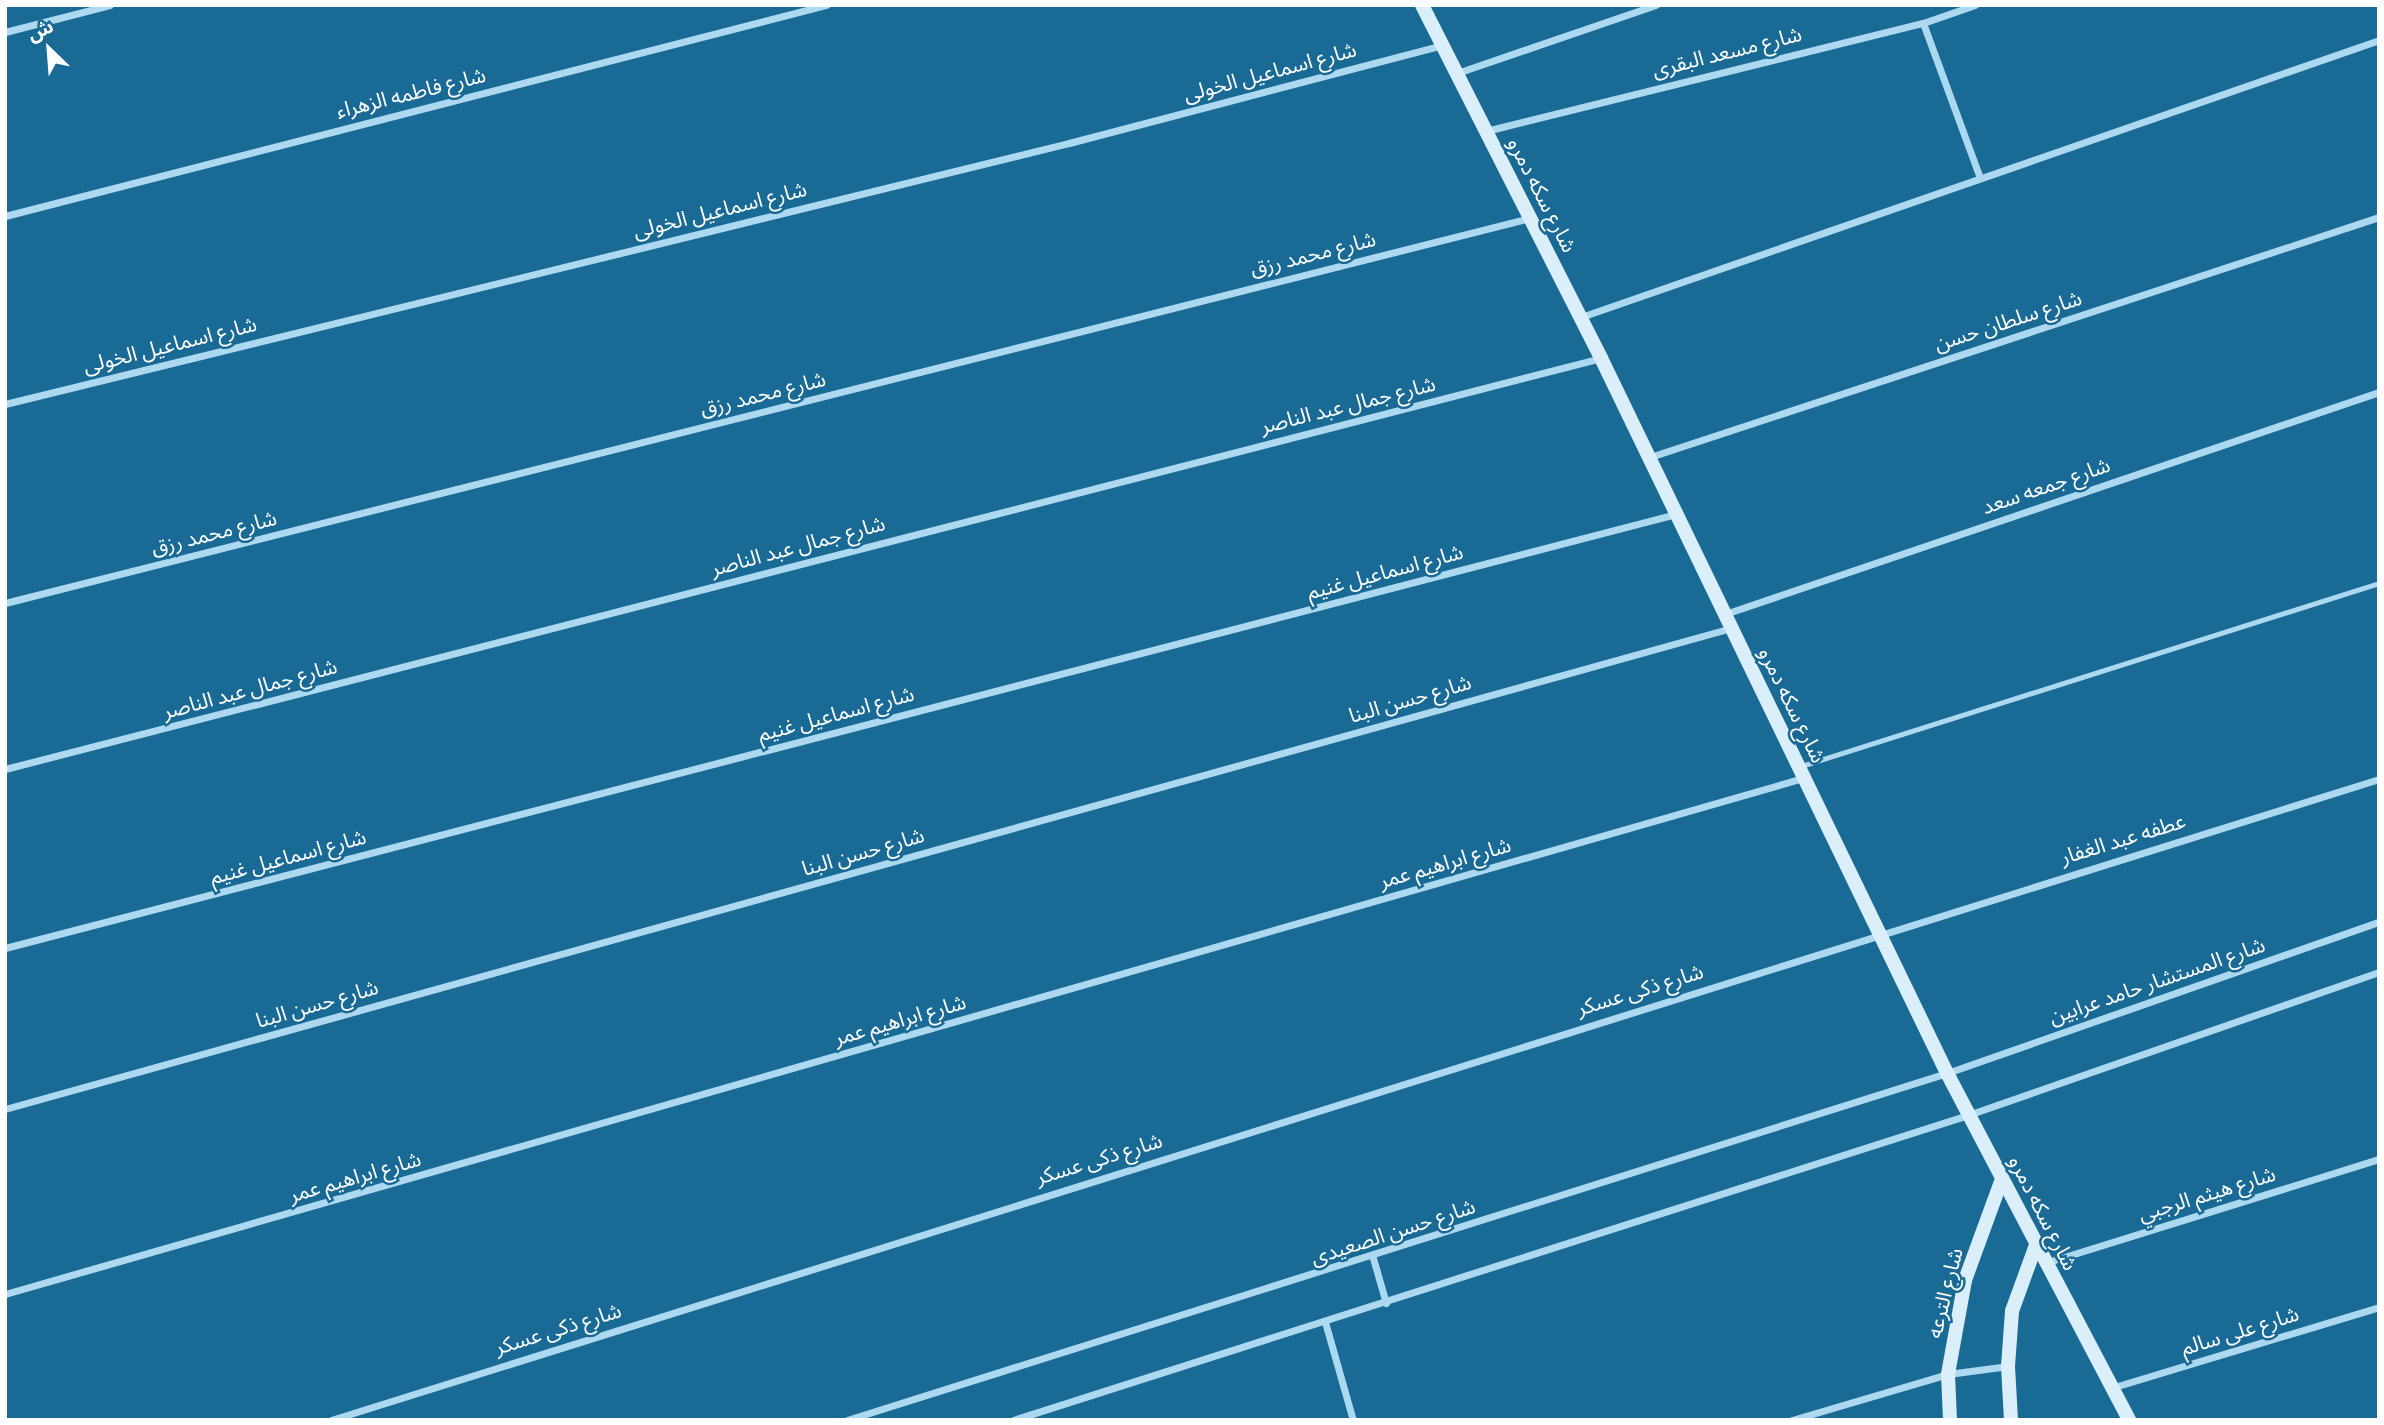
<!DOCTYPE html>
<meta charset="utf-8">
<style>
body{margin:0}
#map{position:relative;width:2384px;height:1425px;overflow:hidden;background:#1a6a96;font-family:"PT Sans Narrow","Noto Sans Arabic",sans-serif}
div>[style]{position:absolute}
[style*='--x']{left:calc(var(--x)*1px);top:calc(var(--y)*1px);width:calc(var(--w)*1px);rotate:calc(var(--a)*1deg)}
.lane>*{height:5px;margin:-2.5px;padding:0 2.5px;transform-origin:2.5px;border-radius:2.5px;background:#add9f0}
.street>*{height:7px;margin:-3.5px;padding:0 3.5px;transform-origin:3.5px;border-radius:3.5px;background:#add9f0}
.secondary>*{height:14px;margin:-7px;padding:0 7px;transform-origin:7px;border-radius:7px;background:#dbeffb}
span{translate:-50% -50%;white-space:nowrap;text-align:center;line-height:1.15;-webkit-text-stroke:5px #1a6a96;paint-order:stroke}
.street-label{font-size:21px;color:#fff}
.frame{position:absolute;inset:0;border:7px solid #fff;pointer-events:none}
.north{position:absolute;left:14px;top:14px;width:70px;height:70px;-webkit-text-stroke:5px #1a6a96;paint-order:stroke;rotate:335deg;font-size:19px;font-weight:700;line-height:28px;text-align:center;color:#fff}
.north::after{content:'';display:block;margin:auto;width:24px;height:32px;background:#fff;clip-path:polygon(50% 0,100% 100%,50% 72%,0 100%)}
</style>
<div id="map">
<div class="lane">
<i style="--x:1801;--y:766;--w:606;--a:-17.57"></i>
</div>
<div class="street">
<i style="--x:1923;--y:23;--w:165;--a:69.8"></i>
<i style="--x:5;--y:32;--w:108;--a:-14.4"></i>
<i style="--x:1457;--y:73;--w:210;--a:-18.9"></i>
<i style="--x:1486;--y:131;--w:450;--a:-13.9"></i>
<i style="--x:1923;--y:23;--w:55;--a:-19.1"></i>
<i style="--x:5;--y:216;--w:848;--a:-14.41"></i>
<i style="--x:1581;--y:317;--w:845;--a:-19.14"></i>
<i style="--x:5;--y:404;--w:1096;--a:-13.78"></i>
<i style="--x:1069;--y:143;--w:386;--a:-14.7"></i>
<i style="--x:1650;--y:457;--w:767;--a:-18.22"></i>
<i style="--x:5;--y:603;--w:1573;--a:-14.17"></i>
<i style="--x:1725;--y:614;--w:691;--a:-18.75"></i>
<i style="--x:5;--y:769;--w:1648;--a:-14.44"></i>
<i style="--x:5;--y:948;--w:1726;--a:-14.56"></i>
<i style="--x:5;--y:1109;--w:1792;--a:-15.57"></i>
<i style="--x:1373;--y:1258;--w:47;--a:73.9"></i>
<i style="--x:2045;--y:1263;--w:350;--a:-17.3"></i>
<i style="--x:5;--y:1294;--w:1871;--a:-16.01"></i>
<i style="--x:1325;--y:1322;--w:102;--a:74.1"></i>
<i style="--x:2111;--y:1388;--w:280;--a:-16.8"></i>
<i style="--x:331;--y:1420;--w:2146;--a:-17.38"></i>
<i style="--x:847;--y:1420;--w:1153;--a:-17.51"></i>
<i style="--x:1947;--y:1073;--w:458;--a:-19.3"></i>
<i style="--x:1013;--y:1420;--w:1003;--a:-17.71"></i>
<i style="--x:1968;--y:1115;--w:435;--a:-19.2"></i>
<i style="--x:1792;--y:1420;--w:163;--a:-16.4"></i>
<i style="--x:1948;--y:1374;--w:61;--a:-7.6"></i>
</div>
<div class="secondary">
<i style="--x:1422;--y:5;--w:396;--a:63.1"></i>
<i style="--x:1601;--y:358;--w:794;--a:64.18"></i>
<i style="--x:1947;--y:1073;--w:392;--a:62.3"></i>
<i style="--x:1950;--y:1420;--w:46;--a:-92.5"></i>
<i style="--x:1948;--y:1374;--w:96;--a:-79.7"></i>
<i style="--x:1965;--y:1280;--w:108;--a:-69.9"></i>
<i style="--x:2011;--y:1420;--w:54;--a:-93.2"></i>
<i style="--x:2008;--y:1366;--w:55;--a:-85.8"></i>
<i style="--x:2012;--y:1311;--w:70;--a:-70"></i>
</div>
<div class="street-label">
<span style="left:1727px;top:52px;rotate:-14deg">شارع مسعد البقرى</span>
<span style="left:1270px;top:72px;rotate:-15deg">شارع اسماعيل الخولى</span>
<span style="left:411px;top:93px;rotate:-14deg">شارع فاطمه الزهراء</span>
<span style="left:1542px;top:195px;rotate:63deg">شارع سكه دمرو</span>
<span style="left:720px;top:210px;rotate:-14deg">شارع اسماعيل الخولى</span>
<span style="left:1313px;top:254px;rotate:-14deg">شارع محمد رزق</span>
<span style="left:2008px;top:321px;rotate:-18deg">شارع سلطان حسن</span>
<span style="left:170px;top:345px;rotate:-14deg">شارع اسماعيل الخولى</span>
<span style="left:763px;top:394px;rotate:-14deg">شارع محمد رزق</span>
<span style="left:1348px;top:405px;rotate:-14deg">شارع جمال عبد الناصر</span>
<span style="left:2046px;top:486px;rotate:-19deg">شارع جمعه سعد</span>
<span style="left:214px;top:533px;rotate:-14deg">شارع محمد رزق</span>
<span style="left:798px;top:546px;rotate:-15deg">شارع جمال عبد الناصر</span>
<span style="left:1385px;top:572px;rotate:-15deg">شارع اسماعيل غنيم</span>
<span style="left:250px;top:689px;rotate:-15deg">شارع جمال عبد الناصر</span>
<span style="left:1410px;top:699px;rotate:-16deg">شارع حسن البنا</span>
<span style="left:1792px;top:705px;rotate:64deg">شارع سكه دمرو</span>
<span style="left:836px;top:714px;rotate:-15deg">شارع اسماعيل غنيم</span>
<span style="left:2123px;top:839px;rotate:-17deg">عطفه عبد الغفار</span>
<span style="left:863px;top:852px;rotate:-16deg">شارع حسن البنا</span>
<span style="left:288px;top:857px;rotate:-15deg">شارع اسماعيل غنيم</span>
<span style="left:1445px;top:863px;rotate:-16deg">شارع ابراهيم عمر</span>
<span style="left:2157px;top:981px;rotate:-19deg">شارع المستشار حامد عرابين</span>
<span style="left:1640px;top:990px;rotate:-17deg">شارع ذكى عسكر</span>
<span style="left:317px;top:1004px;rotate:-16deg">شارع حسن البنا</span>
<span style="left:900px;top:1020px;rotate:-16deg">شارع ابراهيم عمر</span>
<span style="left:1099px;top:1159px;rotate:-17deg">شارع ذكى عسكر</span>
<span style="left:355px;top:1177px;rotate:-16deg">شارع ابراهيم عمر</span>
<span style="left:2207px;top:1194px;rotate:-17deg">شارع هيثم الرجبي</span>
<span style="left:2043px;top:1213px;rotate:63deg">شارع سكه دمرو</span>
<span style="left:1393px;top:1232px;rotate:-18deg">شارع حسن الصعيدى</span>
<span style="left:1945px;top:1293px;rotate:-76deg">شارع الترعه</span>
<span style="left:558px;top:1329px;rotate:-17deg">شارع ذكى عسكر</span>
<span style="left:2240px;top:1331px;rotate:-17deg">شارع على سالم</span>
</div>
<div class="frame"></div>
<div class="north">ش</div>
</div>
